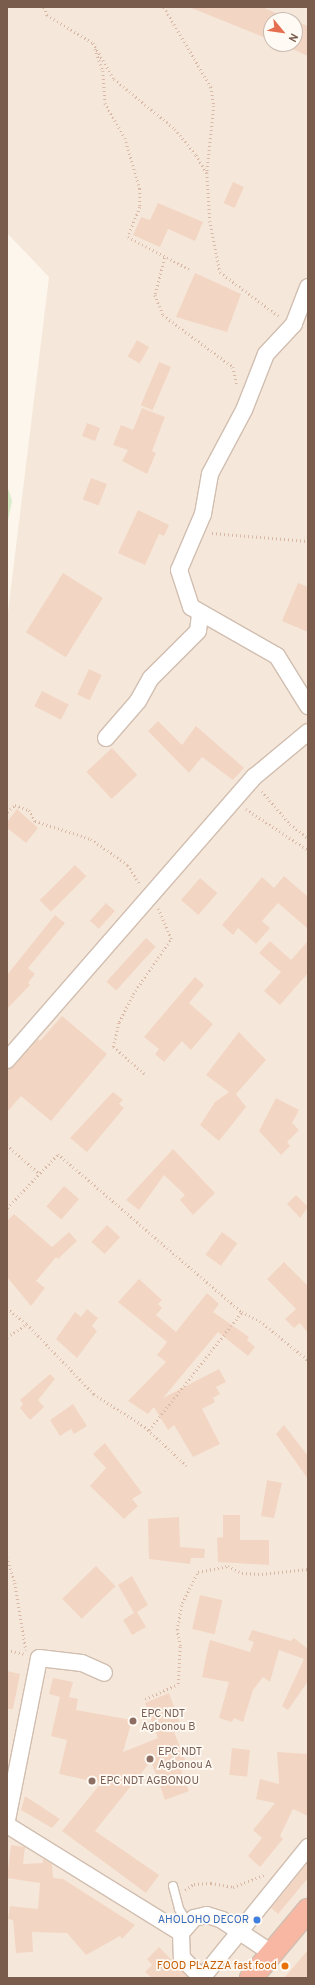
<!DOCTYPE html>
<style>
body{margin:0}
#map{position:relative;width:315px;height:1985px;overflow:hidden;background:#fdf6ec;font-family:Overpass,sans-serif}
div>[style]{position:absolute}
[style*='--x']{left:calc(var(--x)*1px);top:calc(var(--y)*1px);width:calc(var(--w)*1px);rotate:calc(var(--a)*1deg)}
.residential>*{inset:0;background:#f5e8da}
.green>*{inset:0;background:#d8ecc9}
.building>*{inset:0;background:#f3d5c3;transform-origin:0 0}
.path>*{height:2.5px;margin-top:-1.25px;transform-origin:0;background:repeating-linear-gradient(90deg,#d9b8a5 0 1px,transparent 0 4px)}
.roads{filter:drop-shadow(1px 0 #d1beb0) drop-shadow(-1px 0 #d1beb0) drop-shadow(0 1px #d1beb0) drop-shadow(0 -1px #d1beb0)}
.lane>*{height:8px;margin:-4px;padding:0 4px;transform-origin:4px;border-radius:4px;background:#fff}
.street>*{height:16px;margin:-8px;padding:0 8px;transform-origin:8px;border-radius:8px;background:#fff}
.highway>*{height:22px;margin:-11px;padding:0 11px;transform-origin:11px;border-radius:11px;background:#f7b7a3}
.dots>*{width:11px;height:11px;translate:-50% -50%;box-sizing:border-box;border:2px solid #fffaf3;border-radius:50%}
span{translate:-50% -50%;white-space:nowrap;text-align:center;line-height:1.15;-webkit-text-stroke:3.5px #fffaf3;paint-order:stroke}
.education-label{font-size:11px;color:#785e54}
.left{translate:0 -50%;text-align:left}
.shop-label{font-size:11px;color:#366cbe}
.right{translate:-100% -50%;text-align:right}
.food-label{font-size:11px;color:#c56008}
.frame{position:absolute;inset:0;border:8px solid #7a5c4d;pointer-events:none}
.north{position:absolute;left:263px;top:12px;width:40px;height:40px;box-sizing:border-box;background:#fffaf3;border:1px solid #cabbb1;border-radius:50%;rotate:119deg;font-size:11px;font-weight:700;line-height:16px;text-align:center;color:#7a5c4d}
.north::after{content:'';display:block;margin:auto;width:14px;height:18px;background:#e76f51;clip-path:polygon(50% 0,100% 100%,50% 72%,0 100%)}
</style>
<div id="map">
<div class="residential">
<i style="clip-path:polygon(evenodd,7px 7px,308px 7px,308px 1978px,7px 1978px,7px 620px,49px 277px,7px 233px,7px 7px,271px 20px,295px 20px,295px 44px,271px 44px,271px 20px)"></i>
</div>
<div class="green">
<i style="clip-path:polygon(7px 485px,12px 501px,7px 525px)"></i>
</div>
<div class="building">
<i style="clip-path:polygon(189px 7px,262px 7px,293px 20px,271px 20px,271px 40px)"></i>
<i style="clip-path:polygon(295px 21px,308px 26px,308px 56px,281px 44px,295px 44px)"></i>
<i style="left:233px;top:182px;width:12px;height:23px;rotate:24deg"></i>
<i style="clip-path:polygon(158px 203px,203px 222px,195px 241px,168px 229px,160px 247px,133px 235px,141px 217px,150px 220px)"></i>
<i style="clip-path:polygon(195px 273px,241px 294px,227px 332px,176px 317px)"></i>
<i style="left:137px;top:340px;width:14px;height:19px;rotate:30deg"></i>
<i style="left:159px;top:362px;width:13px;height:47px;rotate:23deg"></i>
<i style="clip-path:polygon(142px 408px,165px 417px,152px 451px,156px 453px,147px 474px,122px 461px,128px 450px,113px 445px,121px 425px,133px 430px)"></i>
<i style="left:87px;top:423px;width:14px;height:14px;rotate:21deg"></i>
<i style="left:91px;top:478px;width:17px;height:23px;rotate:21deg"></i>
<i style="clip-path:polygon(138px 510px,169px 525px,164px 536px,159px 534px,145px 565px,118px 553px)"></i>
<i style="left:63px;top:573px;width:47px;height:70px;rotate:32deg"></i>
<i style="clip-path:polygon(298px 583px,308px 587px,308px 632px,282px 621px)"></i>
<i style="left:89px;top:669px;width:14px;height:28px;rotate:25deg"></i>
<i style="left:42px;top:691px;width:30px;height:17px;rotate:27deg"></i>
<i style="clip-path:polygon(158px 721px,182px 745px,196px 726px,244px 768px,233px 780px,202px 757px,189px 773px,148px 731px)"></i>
<i style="left:112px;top:748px;width:37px;height:35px;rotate:47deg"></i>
<i style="clip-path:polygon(17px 809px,38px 828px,26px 843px,7px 828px,7px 822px)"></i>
<i style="left:75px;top:865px;width:16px;height:50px;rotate:45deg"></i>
<i style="clip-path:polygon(284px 876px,308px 897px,308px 929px,278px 903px,262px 921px,270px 928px,256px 944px,238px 928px,233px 935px,222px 925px,262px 877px,274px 888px)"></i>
<i style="left:200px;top:878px;width:23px;height:29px;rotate:41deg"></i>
<i style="left:106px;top:903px;width:12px;height:24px;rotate:42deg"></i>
<i style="clip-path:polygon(55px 915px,65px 923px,28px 968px,35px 974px,28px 983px,30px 985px,7px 1009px,7px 975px)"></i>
<i style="left:146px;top:938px;width:13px;height:59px;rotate:42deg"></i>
<i style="clip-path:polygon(270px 941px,291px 960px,308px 941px,308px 973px,280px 1005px,264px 991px,281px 972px,259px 953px)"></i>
<i style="clip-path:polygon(195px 977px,204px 985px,189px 1003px,213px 1024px,191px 1050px,182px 1041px,164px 1062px,155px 1054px,159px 1049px,144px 1037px)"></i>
<i style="clip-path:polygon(62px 1016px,107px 1054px,51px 1121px,21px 1096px,7px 1112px,7px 1069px,14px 1066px,38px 1039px,40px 1041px)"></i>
<i style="clip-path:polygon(239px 1032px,266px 1060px,236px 1094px,246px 1107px,219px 1141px,200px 1125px,215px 1102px,229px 1092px,206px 1075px)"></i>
<i style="clip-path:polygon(113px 1092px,123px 1100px,119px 1104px,124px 1108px,87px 1152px,70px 1138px)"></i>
<i style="clip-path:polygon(276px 1098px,299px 1110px,292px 1123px,299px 1130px,287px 1142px,290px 1146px,281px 1155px,259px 1131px)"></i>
<i style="clip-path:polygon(173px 1149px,215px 1193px,193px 1215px,180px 1200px,185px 1195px,164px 1175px,139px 1210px,126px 1200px)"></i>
<i style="left:64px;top:1186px;width:20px;height:27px;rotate:41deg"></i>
<i style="clip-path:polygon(296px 1195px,308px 1207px,300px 1218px,287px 1204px)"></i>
<i style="clip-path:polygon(14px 1214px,52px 1247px,69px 1232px,77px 1241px,58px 1259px,56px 1257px,36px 1281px,45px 1288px,31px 1306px,7px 1277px,7px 1221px)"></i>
<i style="left:107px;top:1225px;width:18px;height:23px;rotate:43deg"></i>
<i style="left:222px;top:1232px;width:19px;height:28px;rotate:36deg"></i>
<i style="clip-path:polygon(284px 1262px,308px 1286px,308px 1333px,300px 1323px,294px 1328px,285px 1319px,296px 1309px,267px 1279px)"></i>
<i style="clip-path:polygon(139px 1279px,162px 1300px,158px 1304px,162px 1308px,156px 1315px,176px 1332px,207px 1293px,219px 1304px,213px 1312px,249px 1337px,247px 1340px,255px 1347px,248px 1356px,218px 1332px,163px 1398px,219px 1369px,226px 1382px,216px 1387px,220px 1394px,213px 1398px,215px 1402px,202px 1409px,220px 1444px,193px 1457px,174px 1425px,168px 1430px,154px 1407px,148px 1414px,128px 1401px,166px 1362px,157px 1355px,167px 1342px,118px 1302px)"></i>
<i style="clip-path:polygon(87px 1309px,98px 1318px,92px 1326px,97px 1331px,77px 1358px,56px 1339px,75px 1312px,81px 1317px)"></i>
<i style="clip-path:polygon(50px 1374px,55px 1379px,38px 1400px,44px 1407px,30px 1420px,20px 1408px,23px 1404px,20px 1400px)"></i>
<i style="clip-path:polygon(73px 1404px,87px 1426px,74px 1434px,71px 1429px,60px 1436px,50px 1420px)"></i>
<i style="clip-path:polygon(284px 1425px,308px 1456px,308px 1479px,276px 1434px)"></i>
<i style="clip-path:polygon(105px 1443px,142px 1493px,132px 1499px,138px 1506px,124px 1519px,90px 1486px,106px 1468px,93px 1454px)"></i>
<i style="clip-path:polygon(267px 1480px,282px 1483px,274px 1518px,261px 1516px)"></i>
<i style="clip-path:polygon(223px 1515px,240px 1515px,240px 1540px,269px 1540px,269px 1565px,218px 1562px,217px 1538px,223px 1537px)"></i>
<i style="clip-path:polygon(179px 1517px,180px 1547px,205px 1549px,204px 1558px,191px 1558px,190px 1564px,149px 1559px,148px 1519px)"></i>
<i style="left:96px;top:1566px;width:28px;height:47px;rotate:46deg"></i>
<i style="clip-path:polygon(132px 1576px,148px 1605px,137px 1612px,146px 1627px,132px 1635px,123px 1620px,134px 1613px,118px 1585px)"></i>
<i style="left:200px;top:1595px;width:23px;height:35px;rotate:13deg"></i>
<i style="clip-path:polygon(252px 1630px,291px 1641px,294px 1638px,308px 1649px,308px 1681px,288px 1710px,282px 1706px,304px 1659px,279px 1650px,270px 1682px,263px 1677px,253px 1690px,243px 1722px,234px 1718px,232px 1722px,219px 1718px,229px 1682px,202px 1677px,207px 1652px,210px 1640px,250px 1652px,254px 1642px,248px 1640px)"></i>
<i style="clip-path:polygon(7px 1671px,20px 1674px,13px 1709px,7px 1709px)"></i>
<i style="clip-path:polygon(53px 1678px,73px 1682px,69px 1697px,78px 1699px,76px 1710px,132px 1720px,123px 1752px,158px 1738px,145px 1703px,169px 1693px,182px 1729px,174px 1732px,188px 1767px,181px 1770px,189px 1791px,165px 1800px,151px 1761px,95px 1831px,159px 1875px,146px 1893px,62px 1831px,101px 1783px,59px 1774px,67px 1740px,51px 1736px,60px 1697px,49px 1694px)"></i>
<i style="left:232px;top:1748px;width:18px;height:27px;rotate:6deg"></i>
<i style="clip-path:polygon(277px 1752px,308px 1754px,308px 1816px,293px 1809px,280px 1836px,283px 1839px,260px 1867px,248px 1856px,262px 1838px,253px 1830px,275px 1803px,256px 1799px,260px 1779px,279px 1784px)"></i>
<i style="clip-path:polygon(25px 1796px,60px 1819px,52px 1828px,21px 1810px)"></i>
<i style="clip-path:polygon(11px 1845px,25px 1847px,23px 1864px,43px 1863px,43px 1859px,52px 1864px,53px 1878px,63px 1879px,135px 1925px,122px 1939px,120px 1936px,86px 1955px,67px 1933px,32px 1932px,33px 1952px,16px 1953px,13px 1920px,8px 1919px,10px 1906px,38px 1909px,40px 1883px,7px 1878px)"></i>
<i style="clip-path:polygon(308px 1862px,308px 1878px,278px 1914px,271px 1908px)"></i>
<i style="clip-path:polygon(159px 1947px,173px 1961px,189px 1978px,152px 1978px,145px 1972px,152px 1965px,147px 1959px)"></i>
<i style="clip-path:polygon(308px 1950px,308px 1978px,284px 1978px)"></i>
</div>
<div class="path">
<i style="--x:44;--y:7;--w:9;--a:69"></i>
<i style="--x:47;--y:15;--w:54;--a:31.3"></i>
<i style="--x:93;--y:43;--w:42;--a:59.7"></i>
<i style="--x:114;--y:79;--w:79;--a:39.3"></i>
<i style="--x:175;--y:129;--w:33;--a:51"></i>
<i style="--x:196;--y:155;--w:21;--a:59"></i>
<i style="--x:207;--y:173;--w:48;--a:86.4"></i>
<i style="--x:210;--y:221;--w:52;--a:78.9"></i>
<i style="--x:220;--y:272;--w:75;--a:36.9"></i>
<i style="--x:164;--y:7;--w:93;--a:59.6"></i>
<i style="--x:211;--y:87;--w:19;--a:81"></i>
<i style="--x:214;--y:106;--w:67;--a:96"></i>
<i style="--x:95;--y:49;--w:23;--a:70"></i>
<i style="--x:103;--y:71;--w:32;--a:86"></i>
<i style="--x:105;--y:103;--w:40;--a:60.3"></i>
<i style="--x:125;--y:138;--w:53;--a:73.6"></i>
<i style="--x:140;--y:189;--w:18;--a:90"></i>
<i style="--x:140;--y:207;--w:32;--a:112"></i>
<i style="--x:128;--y:237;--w:69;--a:27.7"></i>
<i style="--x:165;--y:258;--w:38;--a:105"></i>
<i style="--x:155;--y:295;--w:22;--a:68"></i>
<i style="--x:163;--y:315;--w:87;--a:36.6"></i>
<i style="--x:233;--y:367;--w:17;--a:77"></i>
<i style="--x:212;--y:533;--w:96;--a:4.8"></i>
<i style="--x:262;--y:791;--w:43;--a:49.7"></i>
<i style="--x:290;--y:824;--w:23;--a:38"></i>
<i style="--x:246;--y:809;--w:74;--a:33.5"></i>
<i style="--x:7;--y:812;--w:11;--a:-41"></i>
<i style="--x:15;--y:805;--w:15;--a:20"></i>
<i style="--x:29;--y:810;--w:13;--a:61"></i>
<i style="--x:35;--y:821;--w:59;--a:17.8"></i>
<i style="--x:91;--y:839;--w:45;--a:35.1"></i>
<i style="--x:128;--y:865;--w:22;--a:58"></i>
<i style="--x:144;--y:1074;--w:41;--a:-138.9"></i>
<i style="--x:113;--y:1047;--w:26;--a:-77"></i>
<i style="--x:119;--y:1022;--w:31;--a:-63"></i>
<i style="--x:133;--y:994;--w:67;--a:-55.4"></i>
<i style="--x:171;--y:939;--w:33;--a:-113"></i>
<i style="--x:7;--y:1145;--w:43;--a:41.2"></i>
<i style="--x:7;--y:1208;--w:74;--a:-46.6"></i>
<i style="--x:58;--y:1154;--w:243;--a:40.7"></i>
<i style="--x:7;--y:1308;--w:26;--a:39"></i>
<i style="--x:27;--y:1324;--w:97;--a:46.3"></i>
<i style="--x:94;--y:1394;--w:61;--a:32.9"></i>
<i style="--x:145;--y:1427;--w:57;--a:42.9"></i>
<i style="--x:7;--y:1337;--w:24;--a:-33"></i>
<i style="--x:149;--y:1430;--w:150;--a:-51.8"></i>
<i style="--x:242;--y:1312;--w:20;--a:27"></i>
<i style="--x:260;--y:1321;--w:62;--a:39.1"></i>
<i style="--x:7;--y:1557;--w:27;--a:73"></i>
<i style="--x:15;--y:1583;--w:68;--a:80.7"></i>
<i style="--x:7;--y:1650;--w:18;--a:13"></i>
<i style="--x:145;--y:1699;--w:36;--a:-24"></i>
<i style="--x:178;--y:1684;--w:38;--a:-87"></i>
<i style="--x:180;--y:1646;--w:16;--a:-101"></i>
<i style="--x:177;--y:1630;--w:27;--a:-80"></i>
<i style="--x:182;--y:1603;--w:35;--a:-63"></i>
<i style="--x:198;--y:1572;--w:31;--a:-11"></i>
<i style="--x:228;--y:1566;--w:16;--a:27"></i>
<i style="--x:242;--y:1573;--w:20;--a:3"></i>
<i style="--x:262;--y:1574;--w:46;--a:-6.2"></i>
<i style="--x:185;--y:1890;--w:11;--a:-34"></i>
<i style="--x:194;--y:1884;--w:17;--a:-3"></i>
<i style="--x:211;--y:1883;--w:22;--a:10"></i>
<i style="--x:233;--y:1887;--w:33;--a:-21"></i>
</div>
<div class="roads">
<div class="lane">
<i style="--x:173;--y:1886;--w:24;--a:75"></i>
<i style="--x:179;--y:1909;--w:17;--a:57"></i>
</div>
<div class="street">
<i style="--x:308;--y:287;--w:40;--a:111"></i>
<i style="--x:294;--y:324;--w:41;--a:133"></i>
<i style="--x:266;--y:354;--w:60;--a:111.4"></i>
<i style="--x:244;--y:410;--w:72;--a:118"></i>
<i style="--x:210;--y:474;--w:41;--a:99.9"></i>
<i style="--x:203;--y:514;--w:61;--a:113.2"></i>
<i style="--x:179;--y:570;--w:39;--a:72"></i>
<i style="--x:191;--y:607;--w:99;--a:29.7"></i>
<i style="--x:277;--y:656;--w:59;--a:58.2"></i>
<i style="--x:106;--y:738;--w:49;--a:-49.1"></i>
<i style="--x:138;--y:701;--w:26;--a:-61"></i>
<i style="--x:151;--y:678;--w:66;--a:-45"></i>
<i style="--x:198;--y:631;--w:16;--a:-83"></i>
<i style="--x:7;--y:1060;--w:376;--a:-48.9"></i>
<i style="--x:254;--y:777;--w:70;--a:-39.8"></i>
<i style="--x:7;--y:1820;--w:165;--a:-78.8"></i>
<i style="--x:39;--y:1658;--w:43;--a:6.6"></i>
<i style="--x:82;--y:1663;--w:24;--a:24"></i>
<i style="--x:7;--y:1825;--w:205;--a:31.8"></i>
<i style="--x:181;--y:1933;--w:25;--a:88"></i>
<i style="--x:182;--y:1958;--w:28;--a:45"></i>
<i style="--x:202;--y:1978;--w:169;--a:-51"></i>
<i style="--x:181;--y:1933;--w:20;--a:-49"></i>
<i style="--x:194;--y:1918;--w:13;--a:-13"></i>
<i style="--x:207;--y:1915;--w:16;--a:18"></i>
<i style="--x:222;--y:1920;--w:50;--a:33.7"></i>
</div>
<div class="highway">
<i style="--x:251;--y:1978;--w:89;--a:-50"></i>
</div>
</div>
<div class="dots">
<i style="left:133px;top:1721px;background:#8d6e63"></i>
<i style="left:150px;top:1759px;background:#8d6e63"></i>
<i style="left:92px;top:1781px;background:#8d6e63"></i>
<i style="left:257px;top:1920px;background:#3f7fe0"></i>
<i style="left:285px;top:1966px;background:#e8710a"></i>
</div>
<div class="education-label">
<span class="left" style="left:141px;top:1721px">EPC NDT<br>Agbonou B</span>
<span class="left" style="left:158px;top:1759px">EPC NDT<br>Agbonou A</span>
<span class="left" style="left:100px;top:1781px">EPC NDT AGBONOU</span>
</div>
<div class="shop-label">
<span class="right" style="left:249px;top:1920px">AHOLOHO DECOR</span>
</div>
<div class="food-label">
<span class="right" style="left:277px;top:1966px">FOOD PLAZZA fast food</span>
</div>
<div class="frame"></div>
<div class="north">N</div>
</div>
